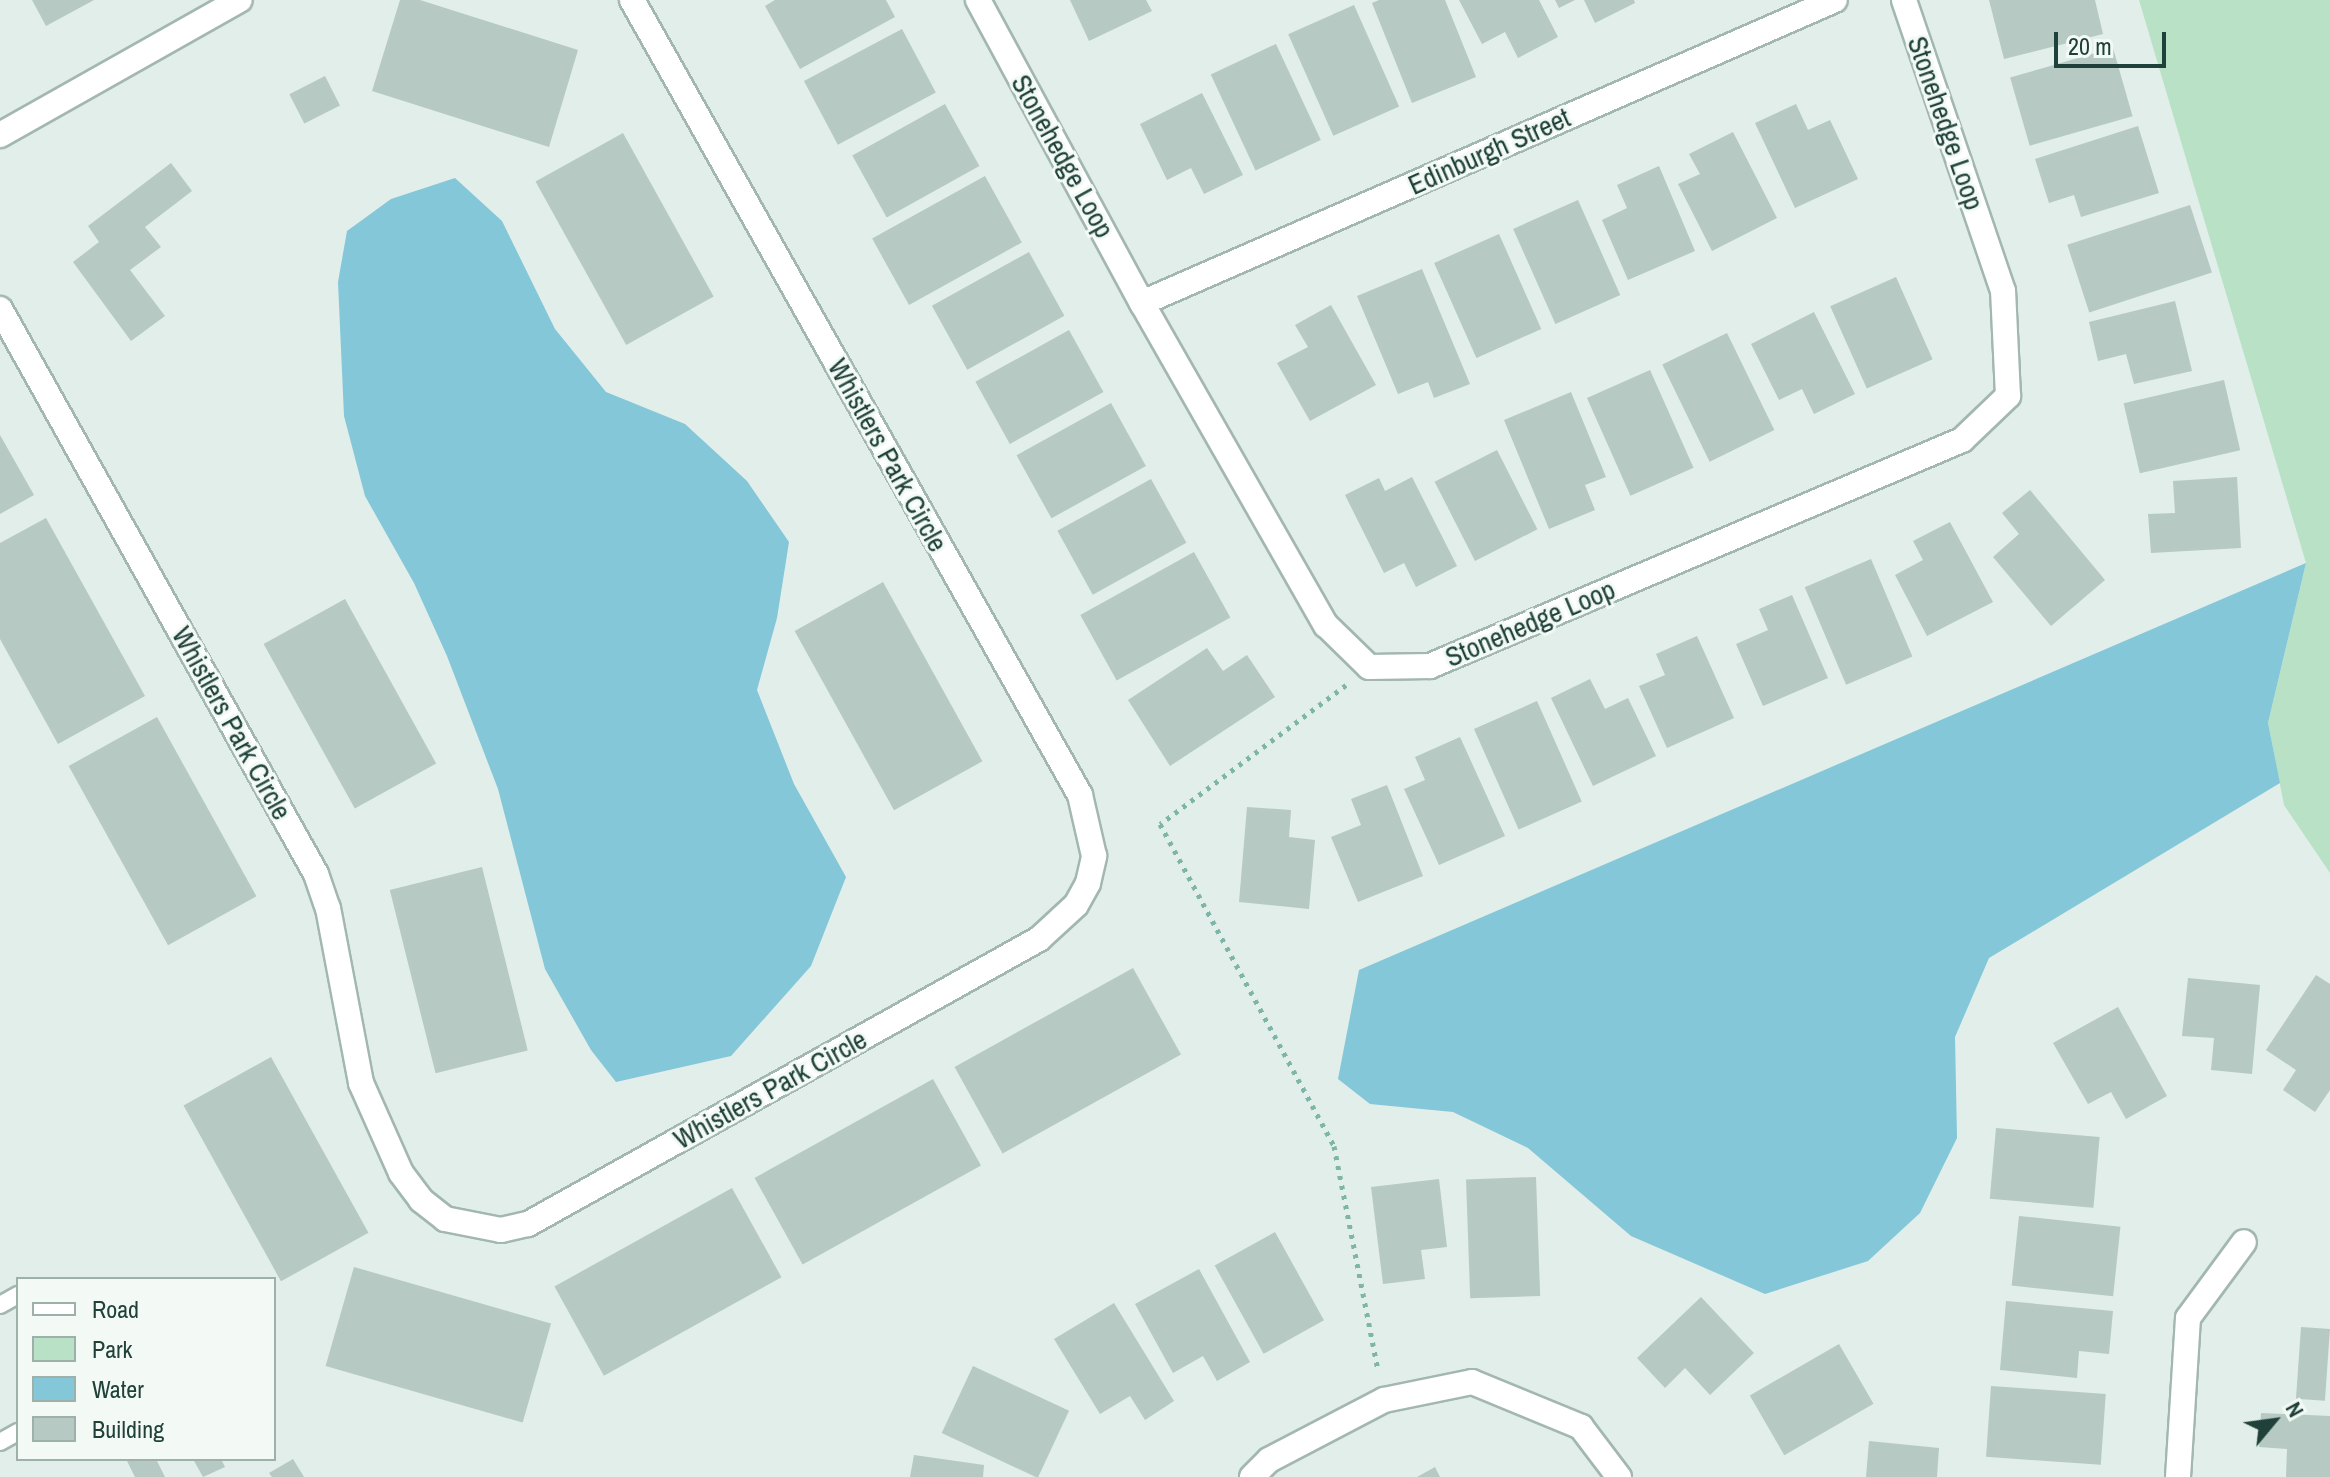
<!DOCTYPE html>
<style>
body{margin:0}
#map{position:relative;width:2330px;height:1477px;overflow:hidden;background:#e1eee9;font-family:"Archivo Narrow",sans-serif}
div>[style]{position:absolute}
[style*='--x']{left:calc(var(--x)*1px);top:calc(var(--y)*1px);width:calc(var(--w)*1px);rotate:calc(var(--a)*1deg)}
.green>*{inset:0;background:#b8e1c5}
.water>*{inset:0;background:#83c7d9}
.building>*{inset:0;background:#b6c9c2;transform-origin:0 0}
.path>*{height:5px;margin-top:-2.5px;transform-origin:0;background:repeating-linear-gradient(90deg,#7eb5a6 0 4px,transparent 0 10px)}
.roads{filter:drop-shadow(2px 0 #a3b7b1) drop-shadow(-2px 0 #a3b7b1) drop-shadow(0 2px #a3b7b1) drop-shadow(0 -2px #a3b7b1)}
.service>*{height:16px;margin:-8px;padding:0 8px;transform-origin:8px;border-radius:8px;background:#fff}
.minor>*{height:24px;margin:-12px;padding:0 12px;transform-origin:12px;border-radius:12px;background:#fff}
span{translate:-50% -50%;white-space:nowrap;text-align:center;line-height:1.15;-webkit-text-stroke:6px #f3faf6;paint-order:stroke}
.street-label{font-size:28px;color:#1f4139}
.legend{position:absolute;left:16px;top:1277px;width:260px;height:184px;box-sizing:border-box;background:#f3faf6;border:2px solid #9eb0aa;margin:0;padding:10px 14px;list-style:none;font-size:24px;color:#1f4139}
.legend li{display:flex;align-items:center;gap:16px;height:40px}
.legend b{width:40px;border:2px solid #9eb0aa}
.north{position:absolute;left:2234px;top:1381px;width:80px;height:80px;-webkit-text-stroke:6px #f3faf6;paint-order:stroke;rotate:61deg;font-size:22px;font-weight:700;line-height:32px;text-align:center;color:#1f4139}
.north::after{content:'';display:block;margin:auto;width:28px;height:36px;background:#1f4139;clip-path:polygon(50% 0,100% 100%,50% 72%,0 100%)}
.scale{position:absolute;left:2054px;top:32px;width:112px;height:36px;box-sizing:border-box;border:4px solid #1f4139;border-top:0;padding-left:10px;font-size:24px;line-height:28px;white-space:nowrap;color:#1f4139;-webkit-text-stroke:6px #f3faf6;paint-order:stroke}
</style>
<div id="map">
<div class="green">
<i style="clip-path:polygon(2139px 0,2330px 0,2330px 873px,2284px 805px,2268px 723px,2306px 563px)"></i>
</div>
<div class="water">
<i style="clip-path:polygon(455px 178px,502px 221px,555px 329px,606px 392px,685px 424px,747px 481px,789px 542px,777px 618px,757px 690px,794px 784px,846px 877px,811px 966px,731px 1056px,616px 1082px,591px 1050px,545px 969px,498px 789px,447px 656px,414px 583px,365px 496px,344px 416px,338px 282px,347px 231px,391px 199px)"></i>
<i style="clip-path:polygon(2306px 563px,2268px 723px,2280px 783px,1989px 958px,1955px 1037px,1957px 1138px,1920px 1213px,1868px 1261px,1765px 1294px,1631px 1236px,1528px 1148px,1453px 1112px,1370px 1104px,1338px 1079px,1359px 970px)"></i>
</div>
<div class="building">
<i style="clip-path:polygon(32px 0,94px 0,46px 26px)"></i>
<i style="clip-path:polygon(400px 0,420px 0,578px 50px,549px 147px,372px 91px)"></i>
<i style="clip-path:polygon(775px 0,886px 0,895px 17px,800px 69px,765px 6px)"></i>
<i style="clip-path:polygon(1070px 0,1146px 0,1152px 11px,1089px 41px)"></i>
<i style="clip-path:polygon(1379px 0,1445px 0,1476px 77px,1412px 103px,1372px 3px)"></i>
<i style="clip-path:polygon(1459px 0,1539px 0,1558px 37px,1518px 58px,1505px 32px,1482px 44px)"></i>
<i style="clip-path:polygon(1555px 0,1575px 0,1559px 8px)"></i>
<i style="clip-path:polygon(1584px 0,1634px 0,1635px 3px,1595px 23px)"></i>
<i style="clip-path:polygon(1989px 0,2095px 0,2103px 34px,2004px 59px)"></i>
<i style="left:1354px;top:5px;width:111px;height:72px;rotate:66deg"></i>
<i style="left:902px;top:29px;width:72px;height:111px;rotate:62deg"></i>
<i style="left:1276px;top:44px;width:106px;height:72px;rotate:65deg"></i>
<i style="left:2113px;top:48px;width:71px;height:107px;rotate:74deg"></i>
<i style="left:325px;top:76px;width:33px;height:40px;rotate:63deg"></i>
<i style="clip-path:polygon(1202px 93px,1243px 175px,1204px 194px,1191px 168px,1167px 180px,1140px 124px)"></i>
<i style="left:945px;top:104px;width:71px;height:106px;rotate:61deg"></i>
<i style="clip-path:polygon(1796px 104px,1808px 130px,1830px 120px,1858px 179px,1795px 208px,1755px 123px)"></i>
<i style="clip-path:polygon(2138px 126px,2159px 193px,2081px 217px,2074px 195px,2049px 203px,2035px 159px)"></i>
<i style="clip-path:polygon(1733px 132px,1777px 218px,1712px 251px,1678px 184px,1700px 174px,1689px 154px)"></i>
<i style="left:623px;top:133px;width:187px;height:100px;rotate:61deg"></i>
<i style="clip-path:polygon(171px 163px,192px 191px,145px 227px,161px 247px,130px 270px,165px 316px,131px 341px,73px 262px,99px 242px,88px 226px)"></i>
<i style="clip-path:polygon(1659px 166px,1695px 251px,1628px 280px,1602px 220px,1627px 208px,1617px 185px)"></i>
<i style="left:985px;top:176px;width:76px;height:129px;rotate:61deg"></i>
<i style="left:1578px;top:200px;width:104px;height:71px;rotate:66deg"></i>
<i style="left:2190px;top:205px;width:71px;height:129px;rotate:72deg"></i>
<i style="left:1499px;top:234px;width:104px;height:71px;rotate:66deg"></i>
<i style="left:1029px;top:252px;width:73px;height:111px;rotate:61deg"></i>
<i style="clip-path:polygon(1422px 269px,1470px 384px,1434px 398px,1428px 382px,1398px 394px,1357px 296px)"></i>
<i style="left:1896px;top:277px;width:90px;height:72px;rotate:66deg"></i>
<i style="clip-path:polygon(2175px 301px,2192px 371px,2134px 384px,2126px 354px,2098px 361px,2089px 322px)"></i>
<i style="clip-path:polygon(1331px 305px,1376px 385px,1310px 421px,1277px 363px,1308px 347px,1295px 325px)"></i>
<i style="clip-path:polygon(1814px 312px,1855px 394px,1814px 414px,1802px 389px,1779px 400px,1751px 344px)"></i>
<i style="left:1069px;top:330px;width:71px;height:107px;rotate:61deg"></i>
<i style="left:1727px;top:333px;width:108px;height:72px;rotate:64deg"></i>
<i style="left:1650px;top:370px;width:107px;height:69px;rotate:66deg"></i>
<i style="left:2224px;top:380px;width:72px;height:103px;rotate:77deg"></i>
<i style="clip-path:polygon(1571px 392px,1606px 477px,1585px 485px,1595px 510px,1549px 529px,1504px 420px)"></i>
<i style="left:1111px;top:403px;width:72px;height:108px;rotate:61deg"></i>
<i style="clip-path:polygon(0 435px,34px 495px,0 514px)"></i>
<i style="left:1497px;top:450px;width:89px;height:70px;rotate:63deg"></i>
<i style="clip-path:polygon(1412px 477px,1457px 566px,1416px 587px,1404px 563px,1384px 573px,1345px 495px,1379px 478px,1385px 491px)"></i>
<i style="clip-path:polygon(2237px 477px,2241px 548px,2151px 553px,2148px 514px,2175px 513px,2173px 481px)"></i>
<i style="left:1151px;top:479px;width:73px;height:107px;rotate:61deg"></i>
<i style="clip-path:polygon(2030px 490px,2105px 580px,2051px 626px,1993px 557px,2019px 534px,2002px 513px)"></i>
<i style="clip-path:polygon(46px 518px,145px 696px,58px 744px,0 639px,0 543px)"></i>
<i style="clip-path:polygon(1950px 522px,1993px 602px,1927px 636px,1895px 575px,1923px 560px,1913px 541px)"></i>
<i style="left:1194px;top:552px;width:75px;height:130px;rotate:61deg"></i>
<i style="left:1871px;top:559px;width:106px;height:72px;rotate:67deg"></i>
<i style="left:883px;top:582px;width:205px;height:101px;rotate:61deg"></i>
<i style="clip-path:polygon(1792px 595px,1828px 678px,1763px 706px,1736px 644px,1768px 630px,1759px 609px)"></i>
<i style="left:345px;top:599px;width:188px;height:93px;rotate:61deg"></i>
<i style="clip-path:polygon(1697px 636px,1734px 718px,1667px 748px,1639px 686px,1665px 675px,1656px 654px)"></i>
<i style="clip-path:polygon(1207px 648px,1223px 671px,1247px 655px,1275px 697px,1170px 766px,1128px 700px)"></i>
<i style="clip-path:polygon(1590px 679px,1605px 709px,1628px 698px,1656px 756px,1593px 786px,1551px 698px)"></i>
<i style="left:1537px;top:701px;width:110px;height:69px;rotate:66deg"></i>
<i style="left:157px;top:717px;width:205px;height:101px;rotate:61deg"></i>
<i style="clip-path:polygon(1460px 737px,1505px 836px,1439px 865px,1404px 789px,1425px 780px,1415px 757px)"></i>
<i style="clip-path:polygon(1387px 785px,1423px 876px,1358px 902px,1331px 837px,1361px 825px,1351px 799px)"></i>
<i style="clip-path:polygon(1247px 807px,1291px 810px,1289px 837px,1315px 840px,1309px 909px,1239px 902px)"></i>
<i style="left:482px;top:867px;width:189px;height:95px;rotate:76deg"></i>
<i style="left:1133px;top:968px;width:99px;height:204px;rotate:61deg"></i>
<i style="clip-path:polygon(2316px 975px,2330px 984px,2330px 1090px,2315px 1112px,2283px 1090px,2296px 1070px,2266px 1050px)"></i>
<i style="clip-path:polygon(2188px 978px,2260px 985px,2252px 1074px,2211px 1070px,2214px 1038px,2182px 1036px)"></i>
<i style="clip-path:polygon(2118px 1007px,2167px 1096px,2126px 1119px,2111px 1092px,2088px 1104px,2053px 1043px)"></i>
<i style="left:271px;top:1057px;width:201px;height:100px;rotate:61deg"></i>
<i style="left:933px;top:1079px;width:99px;height:204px;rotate:61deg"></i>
<i style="left:1996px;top:1128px;width:104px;height:71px;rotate:5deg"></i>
<i style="left:1536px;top:1177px;width:119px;height:70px;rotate:88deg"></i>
<i style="clip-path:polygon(1439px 1179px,1447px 1247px,1421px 1250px,1425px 1279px,1383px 1284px,1371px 1187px)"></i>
<i style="left:732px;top:1188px;width:102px;height:203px;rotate:61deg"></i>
<i style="left:2019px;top:1216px;width:102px;height:70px;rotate:6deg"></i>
<i style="left:1275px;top:1232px;width:101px;height:69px;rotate:61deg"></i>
<i style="left:354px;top:1267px;width:205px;height:103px;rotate:16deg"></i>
<i style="clip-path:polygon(1199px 1269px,1250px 1362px,1217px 1381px,1203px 1356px,1173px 1373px,1135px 1304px)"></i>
<i style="clip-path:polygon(1701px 1297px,1754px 1353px,1710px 1395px,1685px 1368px,1665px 1388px,1637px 1358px)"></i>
<i style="clip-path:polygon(2006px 1301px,2113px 1311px,2109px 1354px,2079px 1351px,2077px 1378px,2000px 1370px)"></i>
<i style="clip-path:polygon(1114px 1303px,1174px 1401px,1145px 1420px,1130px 1396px,1100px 1414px,1054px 1339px)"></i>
<i style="left:2301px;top:1327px;width:29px;height:72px;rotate:4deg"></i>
<i style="left:1839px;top:1344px;width:69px;height:103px;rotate:60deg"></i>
<i style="left:973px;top:1366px;width:106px;height:74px;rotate:25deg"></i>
<i style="left:1991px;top:1386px;width:115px;height:71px;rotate:4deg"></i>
<i style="clip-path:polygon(2261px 1413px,2330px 1416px,2330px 1477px,2286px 1477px,2287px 1449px,2259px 1447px)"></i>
<i style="clip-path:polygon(1869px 1441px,1939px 1448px,1937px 1477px,1866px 1477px)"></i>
<i style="clip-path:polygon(914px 1455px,984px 1465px,983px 1477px,910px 1477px)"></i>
<i style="clip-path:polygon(126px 1459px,156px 1459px,165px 1477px,135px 1477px)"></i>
<i style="clip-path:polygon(193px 1459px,221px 1459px,225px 1467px,203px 1477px)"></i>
<i style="clip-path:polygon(293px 1459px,304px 1477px,272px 1477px,269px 1473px)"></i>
<i style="clip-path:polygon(1435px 1467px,1440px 1477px,1417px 1477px)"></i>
</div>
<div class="path">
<i style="--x:1346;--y:685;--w:232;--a:143.2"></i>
<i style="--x:1160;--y:824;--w:366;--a:61.6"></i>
<i style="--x:1334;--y:1146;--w:228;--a:78.9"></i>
</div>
<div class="roads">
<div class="service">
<i style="--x:0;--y:1305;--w:21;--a:-29"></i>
<i style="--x:0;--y:1442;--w:21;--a:-29"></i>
</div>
<div class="minor">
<i style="--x:978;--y:0;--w:345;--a:61.6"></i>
<i style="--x:1142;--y:303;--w:371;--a:60.3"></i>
<i style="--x:1326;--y:625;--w:60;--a:44.3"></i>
<i style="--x:1369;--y:667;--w:61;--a:-0.9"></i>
<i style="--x:1430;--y:666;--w:578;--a:-23.02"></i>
<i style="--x:1962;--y:440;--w:64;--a:-43.7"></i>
<i style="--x:2008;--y:396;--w:105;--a:-92.7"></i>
<i style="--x:2003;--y:291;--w:307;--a:-108.8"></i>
<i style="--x:0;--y:135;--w:275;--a:-29.4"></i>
<i style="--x:1142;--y:303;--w:756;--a:-23.62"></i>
<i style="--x:0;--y:309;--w:647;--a:60.78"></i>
<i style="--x:316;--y:874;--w:36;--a:71"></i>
<i style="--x:328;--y:908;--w:178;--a:79.3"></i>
<i style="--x:361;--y:1083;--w:98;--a:66"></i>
<i style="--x:401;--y:1173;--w:34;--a:53"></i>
<i style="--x:421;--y:1200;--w:31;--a:38"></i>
<i style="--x:445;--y:1219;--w:57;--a:11.1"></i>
<i style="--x:501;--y:1230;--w:28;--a:-13"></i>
<i style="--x:528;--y:1224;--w:585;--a:-29.15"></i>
<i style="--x:1039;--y:939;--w:50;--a:-42.6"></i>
<i style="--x:1076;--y:905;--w:25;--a:-61"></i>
<i style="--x:1088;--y:883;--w:28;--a:-77"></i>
<i style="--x:1094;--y:856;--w:63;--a:-102.9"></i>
<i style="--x:1080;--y:795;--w:913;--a:-119.4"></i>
<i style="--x:1252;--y:1477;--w:24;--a:-45"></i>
<i style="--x:1269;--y:1460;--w:130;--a:-27.6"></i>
<i style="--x:1384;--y:1400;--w:90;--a:-11.6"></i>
<i style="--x:1472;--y:1382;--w:118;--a:22.4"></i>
<i style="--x:1581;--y:1427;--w:63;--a:52.8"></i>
<i style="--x:2178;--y:1477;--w:159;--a:-86.4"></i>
<i style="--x:2188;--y:1318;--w:94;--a:-53.6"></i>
</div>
</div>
<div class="street-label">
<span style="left:1946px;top:123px;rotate:71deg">Stonehedge Loop</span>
<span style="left:1489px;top:151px;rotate:-24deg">Edinburgh Street</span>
<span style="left:1063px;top:156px;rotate:61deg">Stonehedge Loop</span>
<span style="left:888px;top:455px;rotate:61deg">Whistlers Park Circle</span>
<span style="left:1530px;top:623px;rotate:-23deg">Stonehedge Loop</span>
<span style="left:232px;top:723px;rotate:61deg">Whistlers Park Circle</span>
<span style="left:770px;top:1089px;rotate:-29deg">Whistlers Park Circle</span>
</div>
<ul class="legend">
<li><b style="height:10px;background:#fff"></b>Road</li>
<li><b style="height:22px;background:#b8e1c5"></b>Park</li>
<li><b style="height:22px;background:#83c7d9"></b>Water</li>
<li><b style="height:22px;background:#b6c9c2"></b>Building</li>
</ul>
<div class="north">N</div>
<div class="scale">20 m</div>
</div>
